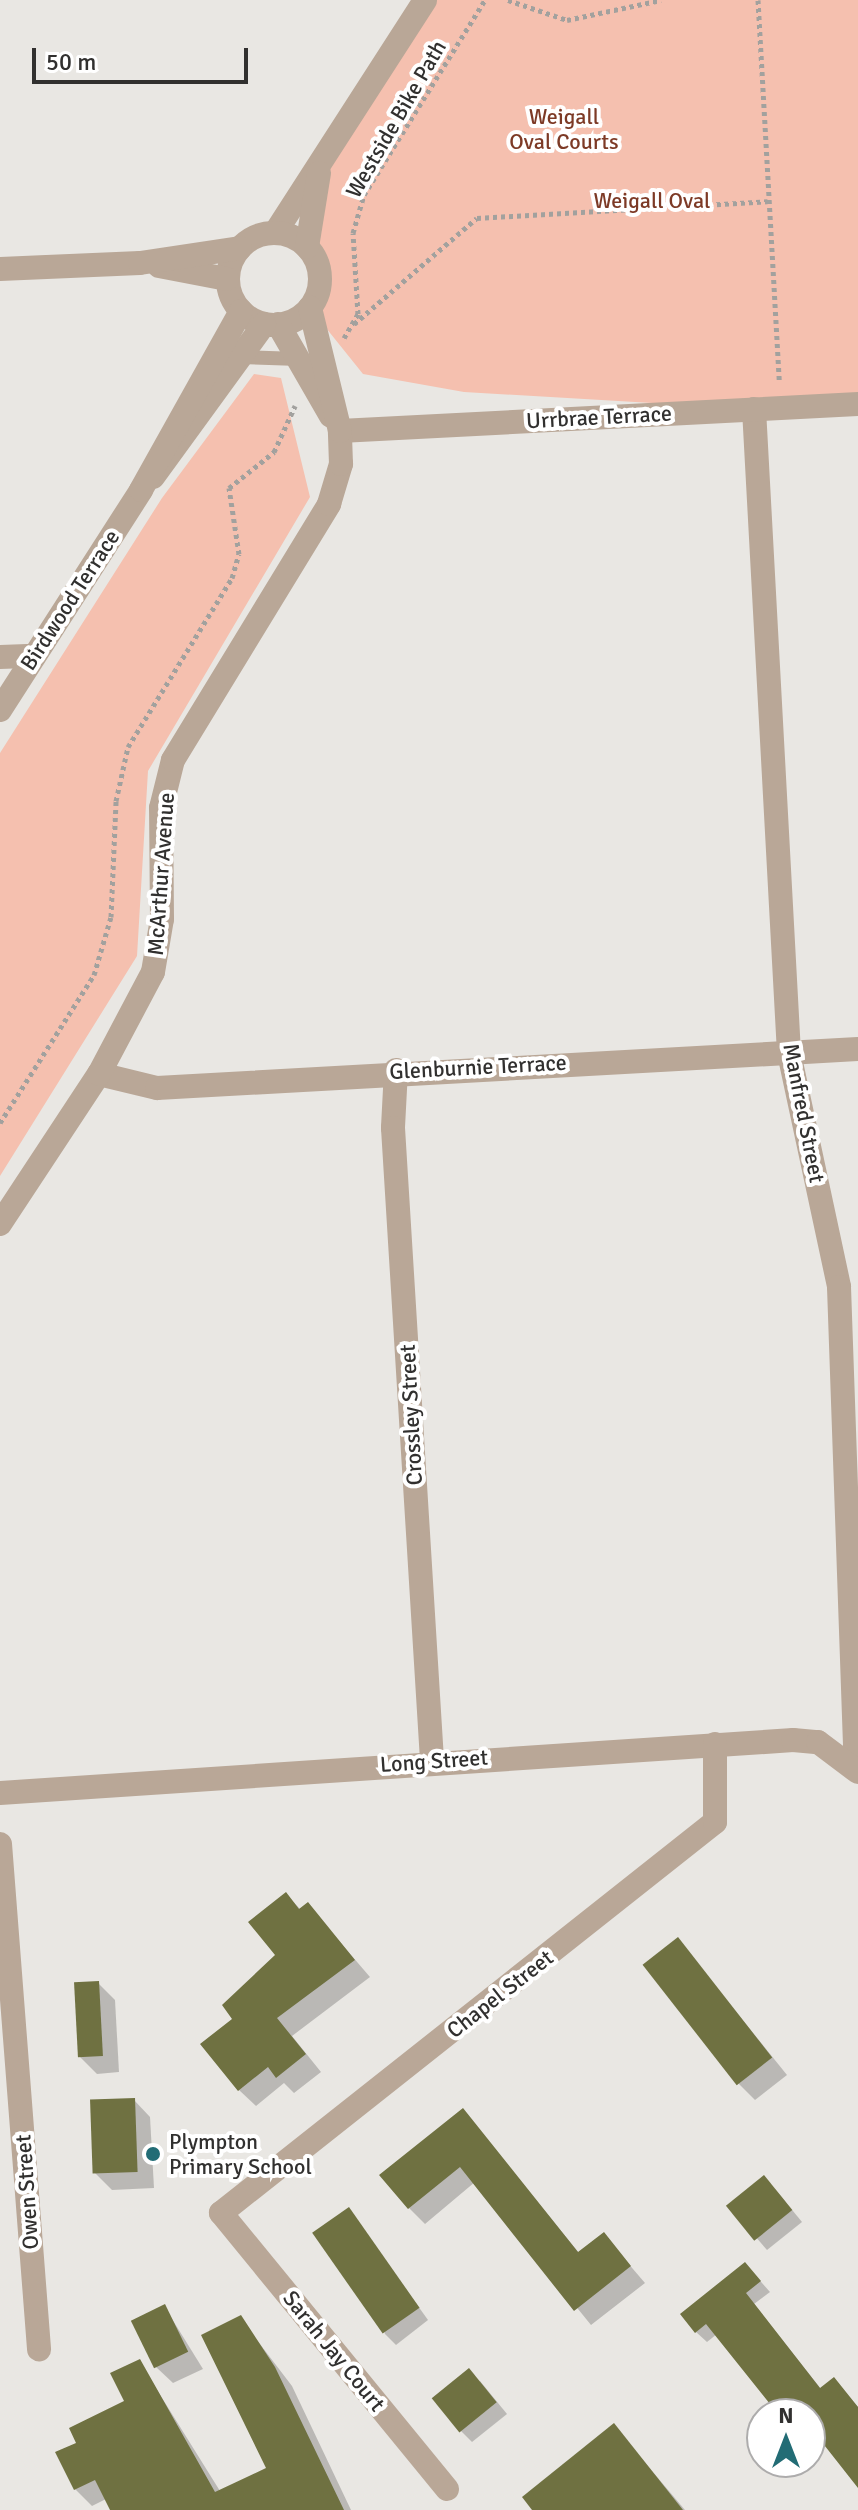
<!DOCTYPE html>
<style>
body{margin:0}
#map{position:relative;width:858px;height:2510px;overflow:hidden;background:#e9e7e3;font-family:Signika,sans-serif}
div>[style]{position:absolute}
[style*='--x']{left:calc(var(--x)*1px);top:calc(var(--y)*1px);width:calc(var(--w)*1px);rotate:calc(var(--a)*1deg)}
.green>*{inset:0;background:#f5c0af}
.shadow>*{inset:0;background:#0003}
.building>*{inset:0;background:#6f7141;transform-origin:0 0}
.path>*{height:5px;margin-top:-2.5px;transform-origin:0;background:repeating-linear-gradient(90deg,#a2a19e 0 4px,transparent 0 8px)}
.service>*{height:14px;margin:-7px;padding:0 7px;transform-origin:7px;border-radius:7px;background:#b9a797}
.minor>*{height:24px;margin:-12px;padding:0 12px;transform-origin:12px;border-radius:12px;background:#b9a797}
.minor>.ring{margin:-12px;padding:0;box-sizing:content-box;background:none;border:24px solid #b9a797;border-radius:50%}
.dots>*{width:22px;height:22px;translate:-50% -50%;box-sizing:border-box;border:4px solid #fff;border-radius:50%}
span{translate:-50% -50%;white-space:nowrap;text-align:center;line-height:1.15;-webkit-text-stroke:8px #fff;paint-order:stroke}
.park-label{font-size:22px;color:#7d3a26}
.street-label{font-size:22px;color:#31302f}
.poi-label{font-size:22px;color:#31302f}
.left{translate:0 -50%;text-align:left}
.north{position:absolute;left:746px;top:2398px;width:80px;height:80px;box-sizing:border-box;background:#fff;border:2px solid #adacac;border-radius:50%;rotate:0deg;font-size:22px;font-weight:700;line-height:32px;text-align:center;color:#31302f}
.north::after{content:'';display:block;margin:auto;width:28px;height:36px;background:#226c75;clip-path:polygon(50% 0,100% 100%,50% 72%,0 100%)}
.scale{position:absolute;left:32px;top:48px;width:216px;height:36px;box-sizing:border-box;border:4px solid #31302f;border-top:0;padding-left:10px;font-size:24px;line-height:28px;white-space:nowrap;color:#31302f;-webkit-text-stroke:6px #fff;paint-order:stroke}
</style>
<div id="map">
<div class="green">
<i style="clip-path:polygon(425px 0,858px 0,858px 403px,754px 409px,464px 392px,363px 374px,310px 308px,320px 281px,307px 247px,321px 163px)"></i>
<i style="clip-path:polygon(254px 374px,281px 378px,310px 497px,148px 771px,137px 956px,0 1176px,0 753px,162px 498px)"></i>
</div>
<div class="shadow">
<i style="clip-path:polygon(286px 1894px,301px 1910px,308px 1905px,370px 1977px,292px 2036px,321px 2072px,294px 2093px,284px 2083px,256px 2106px,239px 2090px,235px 2019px,278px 1955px)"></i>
<i style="clip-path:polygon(678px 1940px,787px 2075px,755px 2100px,739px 2084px)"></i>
<i style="clip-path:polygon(98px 1983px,115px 2000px,119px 2072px,97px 2074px,80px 2057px)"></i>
<i style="clip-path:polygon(134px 2100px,150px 2117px,154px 2188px,112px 2190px,95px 2173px)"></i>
<i style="clip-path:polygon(463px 2110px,579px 2253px,603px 2234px,645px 2283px,591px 2325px,475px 2182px,425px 2224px,409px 2208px)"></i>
<i style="clip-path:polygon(775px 2189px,802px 2222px,767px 2250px,729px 2206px)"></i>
<i style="clip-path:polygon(349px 2210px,428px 2320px,396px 2345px,385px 2334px)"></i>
<i style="clip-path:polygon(755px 2275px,770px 2292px,754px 2304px,821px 2389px,834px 2379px,858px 2407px,858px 2485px,810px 2414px,780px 2414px,717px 2334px,707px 2342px,696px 2332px)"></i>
<i style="clip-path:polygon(164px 2306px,203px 2369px,173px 2383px,156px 2367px)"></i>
<i style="clip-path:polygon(240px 2318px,292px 2386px,351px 2510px,112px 2510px,106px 2499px,92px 2506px,75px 2489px,78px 2444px,127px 2402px,139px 2361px,220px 2491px,269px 2468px)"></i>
<i style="clip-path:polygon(480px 2381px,507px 2414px,472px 2442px,461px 2431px)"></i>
<i style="clip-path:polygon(614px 2426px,685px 2510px,535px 2510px)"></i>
</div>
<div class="building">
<i style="clip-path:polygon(286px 1892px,299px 1909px,308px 1902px,355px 1960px,277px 2018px,306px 2054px,276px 2078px,268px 2067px,238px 2091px,200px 2044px,232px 2019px,222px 2005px,275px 1955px,248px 1922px)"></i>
<i style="left:678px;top:1937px;width:153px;height:45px;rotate:52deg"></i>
<i style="left:99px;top:1981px;width:75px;height:25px;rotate:87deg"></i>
<i style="left:135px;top:2098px;width:74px;height:45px;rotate:88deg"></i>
<i style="clip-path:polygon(463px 2108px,578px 2252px,604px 2232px,631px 2266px,574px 2311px,460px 2167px,408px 2209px,379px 2175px)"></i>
<i style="left:764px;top:2175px;width:45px;height:49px;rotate:51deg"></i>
<i style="left:349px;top:2207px;width:123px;height:45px;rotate:55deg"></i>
<i style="clip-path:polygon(745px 2262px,761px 2281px,746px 2293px,820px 2388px,834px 2377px,858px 2407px,858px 2488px,810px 2427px,810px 2414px,778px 2414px,706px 2324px,695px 2333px,680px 2314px)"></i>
<i style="left:165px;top:2304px;width:53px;height:38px;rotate:64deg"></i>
<i style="clip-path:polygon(241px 2315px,275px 2367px,344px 2510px,110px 2510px,95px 2480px,74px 2490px,55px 2452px,76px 2443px,69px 2428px,124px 2401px,110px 2373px,140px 2359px,215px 2492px,266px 2468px,201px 2335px)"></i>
<i style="left:469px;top:2368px;width:44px;height:48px;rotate:51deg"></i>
<i style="clip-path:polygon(614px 2423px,683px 2510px,532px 2510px,522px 2497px)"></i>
</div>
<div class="path">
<i style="--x:508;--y:0;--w:62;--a:18.7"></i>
<i style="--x:567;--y:20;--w:96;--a:-12"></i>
<i style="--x:758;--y:0;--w:381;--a:86.8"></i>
<i style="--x:354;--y:324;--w:162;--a:-40.8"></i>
<i style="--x:477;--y:218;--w:291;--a:-3.3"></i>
<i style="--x:344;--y:338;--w:28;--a:-60"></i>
<i style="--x:358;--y:314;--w:81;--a:-93.5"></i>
<i style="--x:353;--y:233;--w:40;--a:-74"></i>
<i style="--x:364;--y:195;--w:229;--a:-58.2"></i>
<i style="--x:0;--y:1123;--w:175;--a:-57.6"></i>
<i style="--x:94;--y:975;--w:60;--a:-73.7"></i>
<i style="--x:111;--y:917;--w:116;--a:-87.5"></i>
<i style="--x:116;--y:801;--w:55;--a:-77.5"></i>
<i style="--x:128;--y:747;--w:198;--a:-58.4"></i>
<i style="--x:232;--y:578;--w:25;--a:-74"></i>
<i style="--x:239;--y:554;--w:67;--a:-98.6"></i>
<i style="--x:229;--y:488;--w:58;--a:-38.7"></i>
<i style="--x:274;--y:452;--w:51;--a:-65.5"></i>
</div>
<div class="service">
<i style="--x:241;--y:357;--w:58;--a:2"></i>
</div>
<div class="minor">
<i style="--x:275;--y:233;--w:277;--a:-57.2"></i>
<i class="ring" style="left:228px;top:233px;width:68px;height:68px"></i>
<i style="--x:307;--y:247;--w:75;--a:-80.8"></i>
<i style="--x:159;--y:266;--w:69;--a:10.8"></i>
<i style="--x:0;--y:269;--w:140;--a:-2.5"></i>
<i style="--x:140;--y:263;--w:101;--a:-8.5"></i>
<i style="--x:278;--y:324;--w:106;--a:60.1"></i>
<i style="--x:754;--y:409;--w:645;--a:86.89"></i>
<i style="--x:789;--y:1053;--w:239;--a:77.9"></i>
<i style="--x:839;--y:1287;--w:482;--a:88"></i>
<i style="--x:340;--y:431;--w:519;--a:-2.98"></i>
<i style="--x:153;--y:477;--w:189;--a:-54"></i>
<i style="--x:0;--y:657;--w:34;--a:-2"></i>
<i style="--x:0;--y:710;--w:261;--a:-57.3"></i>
<i style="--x:141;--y:490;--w:205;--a:-60.8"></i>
<i style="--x:396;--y:1070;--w:58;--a:93"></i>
<i style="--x:393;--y:1128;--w:634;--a:86.47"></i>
<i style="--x:99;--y:1074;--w:60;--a:13.6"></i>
<i style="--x:157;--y:1088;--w:702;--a:-3.18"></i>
<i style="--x:0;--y:1224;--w:180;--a:-56.6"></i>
<i style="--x:99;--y:1074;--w:115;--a:-62.1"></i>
<i style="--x:153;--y:972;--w:54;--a:-80.4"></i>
<i style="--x:162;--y:919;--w:111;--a:-90.5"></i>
<i style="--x:161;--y:808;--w:49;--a:-76"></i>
<i style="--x:173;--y:760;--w:300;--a:-58.6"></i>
<i style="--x:329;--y:504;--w:42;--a:-73.3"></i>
<i style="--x:341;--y:464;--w:33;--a:-92"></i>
<i style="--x:340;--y:431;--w:127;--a:-103.7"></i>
<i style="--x:0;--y:1793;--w:795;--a:-3.82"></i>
<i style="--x:793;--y:1740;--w:25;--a:5"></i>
<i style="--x:818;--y:1742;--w:50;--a:36.9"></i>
<i style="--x:0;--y:1844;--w:507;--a:85.58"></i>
<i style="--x:447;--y:2489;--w:357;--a:-129.3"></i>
<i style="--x:221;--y:2213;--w:630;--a:-38.36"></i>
<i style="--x:715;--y:1822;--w:78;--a:-90"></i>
</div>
<div class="dots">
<i style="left:153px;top:2154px;background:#226c75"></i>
</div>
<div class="park-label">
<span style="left:564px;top:129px">Weigall<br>Oval Courts</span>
<span style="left:652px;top:201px">Weigall Oval</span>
</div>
<div class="street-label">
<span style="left:396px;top:119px;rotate:-60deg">Westside Bike Path</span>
<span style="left:599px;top:417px;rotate:-3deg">Urrbrae Terrace</span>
<span style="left:70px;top:600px;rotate:-57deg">Birdwood Terrace</span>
<span style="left:161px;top:874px;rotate:-86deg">McArthur Avenue</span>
<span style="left:478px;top:1067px;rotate:-3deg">Glenburnie Terrace</span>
<span style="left:804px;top:1113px;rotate:79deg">Manfred Street</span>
<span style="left:411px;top:1415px;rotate:-93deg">Crossley Street</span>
<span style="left:434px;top:1761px;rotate:-4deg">Long Street</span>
<span style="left:500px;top:1994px;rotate:-38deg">Chapel Street</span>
<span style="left:27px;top:2192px;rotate:-94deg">Owen Street</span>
<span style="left:334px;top:2351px;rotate:51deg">Sarah Jay Court</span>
</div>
<div class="poi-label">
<span class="left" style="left:169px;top:2154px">Plympton<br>Primary School</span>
</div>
<div class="north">N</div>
<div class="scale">50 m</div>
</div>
